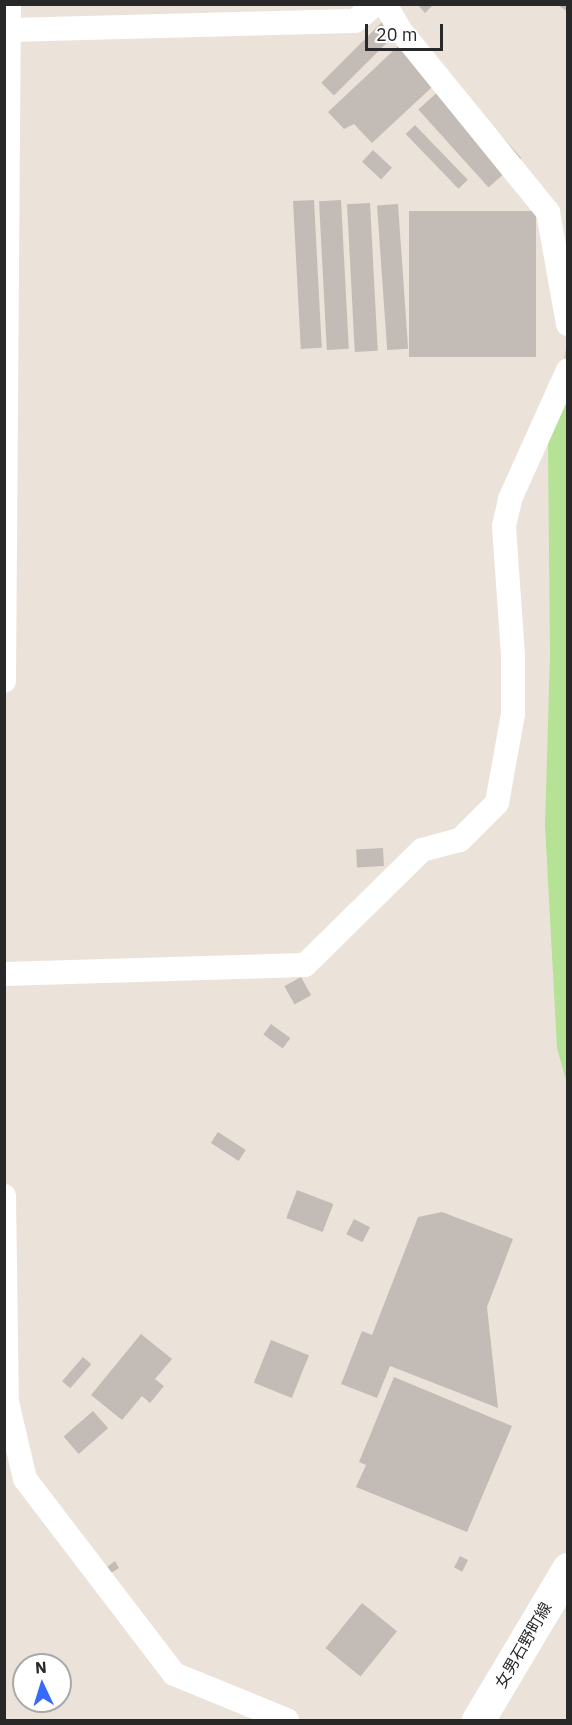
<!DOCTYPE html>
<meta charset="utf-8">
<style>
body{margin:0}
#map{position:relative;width:572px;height:1725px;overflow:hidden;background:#ebe2da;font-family:"IBM Plex Sans","Noto Sans JP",sans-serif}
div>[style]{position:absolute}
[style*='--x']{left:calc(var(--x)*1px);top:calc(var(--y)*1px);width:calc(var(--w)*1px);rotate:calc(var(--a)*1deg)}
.green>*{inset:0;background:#b5e295}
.building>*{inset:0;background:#c3bcb6;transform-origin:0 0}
.street>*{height:24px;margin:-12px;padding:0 12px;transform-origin:12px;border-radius:12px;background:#fff}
.secondary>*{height:33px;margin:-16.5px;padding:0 16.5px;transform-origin:16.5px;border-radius:16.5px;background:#fff}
span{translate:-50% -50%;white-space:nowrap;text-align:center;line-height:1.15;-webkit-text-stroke:6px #fff;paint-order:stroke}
.street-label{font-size:16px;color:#282828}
.frame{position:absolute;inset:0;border:6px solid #282828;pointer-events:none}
.north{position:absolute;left:12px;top:1653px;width:60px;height:60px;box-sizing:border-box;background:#fff;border:2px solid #a9a9a9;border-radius:50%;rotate:356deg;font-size:16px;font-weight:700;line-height:24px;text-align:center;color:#282828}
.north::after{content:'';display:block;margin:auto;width:21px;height:27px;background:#376afa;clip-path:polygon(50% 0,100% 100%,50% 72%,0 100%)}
.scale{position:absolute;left:365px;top:24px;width:78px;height:27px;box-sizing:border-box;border:3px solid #282828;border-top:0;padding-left:8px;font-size:18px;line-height:21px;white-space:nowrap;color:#282828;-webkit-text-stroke:4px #fff;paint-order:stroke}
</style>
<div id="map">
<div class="green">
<i style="clip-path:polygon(567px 343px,567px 1084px,557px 1048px,545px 825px,550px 656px,548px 445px)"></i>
</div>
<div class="building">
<i style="clip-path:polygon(417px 4px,434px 4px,425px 13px)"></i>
<i style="clip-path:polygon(556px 4px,568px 4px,568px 12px)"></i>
<i style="left:387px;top:17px;width:18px;height:93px;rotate:45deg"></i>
<i style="clip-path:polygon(410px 35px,446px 74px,372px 143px,354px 124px,344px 129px,328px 112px)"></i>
<i style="left:451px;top:80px;width:105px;height:44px;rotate:48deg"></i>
<i style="left:415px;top:125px;width:76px;height:13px;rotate:46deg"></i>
<i style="left:373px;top:150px;width:26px;height:16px;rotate:43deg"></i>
<i style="left:314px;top:200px;width:148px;height:21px;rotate:87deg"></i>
<i style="left:341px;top:200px;width:149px;height:22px;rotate:87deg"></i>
<i style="left:370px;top:203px;width:148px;height:23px;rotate:87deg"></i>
<i style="left:398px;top:204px;width:145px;height:21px;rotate:86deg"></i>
<i style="left:409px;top:211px;width:127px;height:146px"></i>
<i style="left:383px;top:848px;width:18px;height:27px;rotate:87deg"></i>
<i style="left:301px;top:977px;width:21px;height:19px;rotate:61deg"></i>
<i style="left:271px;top:1024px;width:24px;height:13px;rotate:36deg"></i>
<i style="left:218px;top:1132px;width:33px;height:13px;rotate:33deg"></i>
<i style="left:297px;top:1190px;width:39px;height:30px;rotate:21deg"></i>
<i style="clip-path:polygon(442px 1212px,513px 1239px,487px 1307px,498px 1408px,390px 1366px,377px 1398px,341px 1384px,362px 1331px,372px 1335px,418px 1217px)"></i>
<i style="left:354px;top:1219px;width:18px;height:17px;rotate:27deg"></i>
<i style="clip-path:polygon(141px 1334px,172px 1359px,155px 1379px,164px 1386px,150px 1403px,142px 1396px,122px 1420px,91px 1395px)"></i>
<i style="left:271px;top:1340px;width:41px;height:46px;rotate:22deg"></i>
<i style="left:83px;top:1357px;width:11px;height:32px;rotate:41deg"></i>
<i style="clip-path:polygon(394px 1377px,512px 1426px,467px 1532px,356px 1487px,366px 1465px,359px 1462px)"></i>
<i style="left:93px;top:1411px;width:23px;height:39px;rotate:49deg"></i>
<i style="left:460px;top:1556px;width:9px;height:13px;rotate:27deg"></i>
<i style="clip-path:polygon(115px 1561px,119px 1568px,111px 1573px,107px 1567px)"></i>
<i style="left:362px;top:1603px;width:45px;height:58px;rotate:39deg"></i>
</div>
<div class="street">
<i style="--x:385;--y:4;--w:30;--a:60"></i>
<i style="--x:400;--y:30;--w:235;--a:50.9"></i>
<i style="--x:548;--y:212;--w:114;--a:79.9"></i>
<i style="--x:10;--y:30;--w:345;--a:-1.5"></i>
<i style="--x:355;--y:21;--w:26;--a:-40"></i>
<i style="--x:4;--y:681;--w:677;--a:-89.58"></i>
<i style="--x:4;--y:974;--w:301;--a:-1.7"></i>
<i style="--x:305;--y:965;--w:164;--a:-44.5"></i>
<i style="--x:422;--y:850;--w:39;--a:-15"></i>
<i style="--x:460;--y:840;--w:52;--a:-45"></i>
<i style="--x:497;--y:803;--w:90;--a:-79.8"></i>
<i style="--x:513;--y:714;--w:59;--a:-90"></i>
<i style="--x:513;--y:655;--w:129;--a:-94"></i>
<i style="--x:504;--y:526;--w:28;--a:-77"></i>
<i style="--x:510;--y:499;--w:141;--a:-65.8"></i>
<i style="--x:4;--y:1196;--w:206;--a:89.2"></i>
<i style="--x:7;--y:1402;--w:79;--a:76.8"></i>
<i style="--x:25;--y:1479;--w:245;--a:52.6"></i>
<i style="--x:174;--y:1674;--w:122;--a:22.2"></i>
</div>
<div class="secondary">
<i style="--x:478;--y:1720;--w:176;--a:-59.2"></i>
</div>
<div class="street-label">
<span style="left:523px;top:1645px;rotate:-60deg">女男石野町線</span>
</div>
<div class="frame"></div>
<div class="north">N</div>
<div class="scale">20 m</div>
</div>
